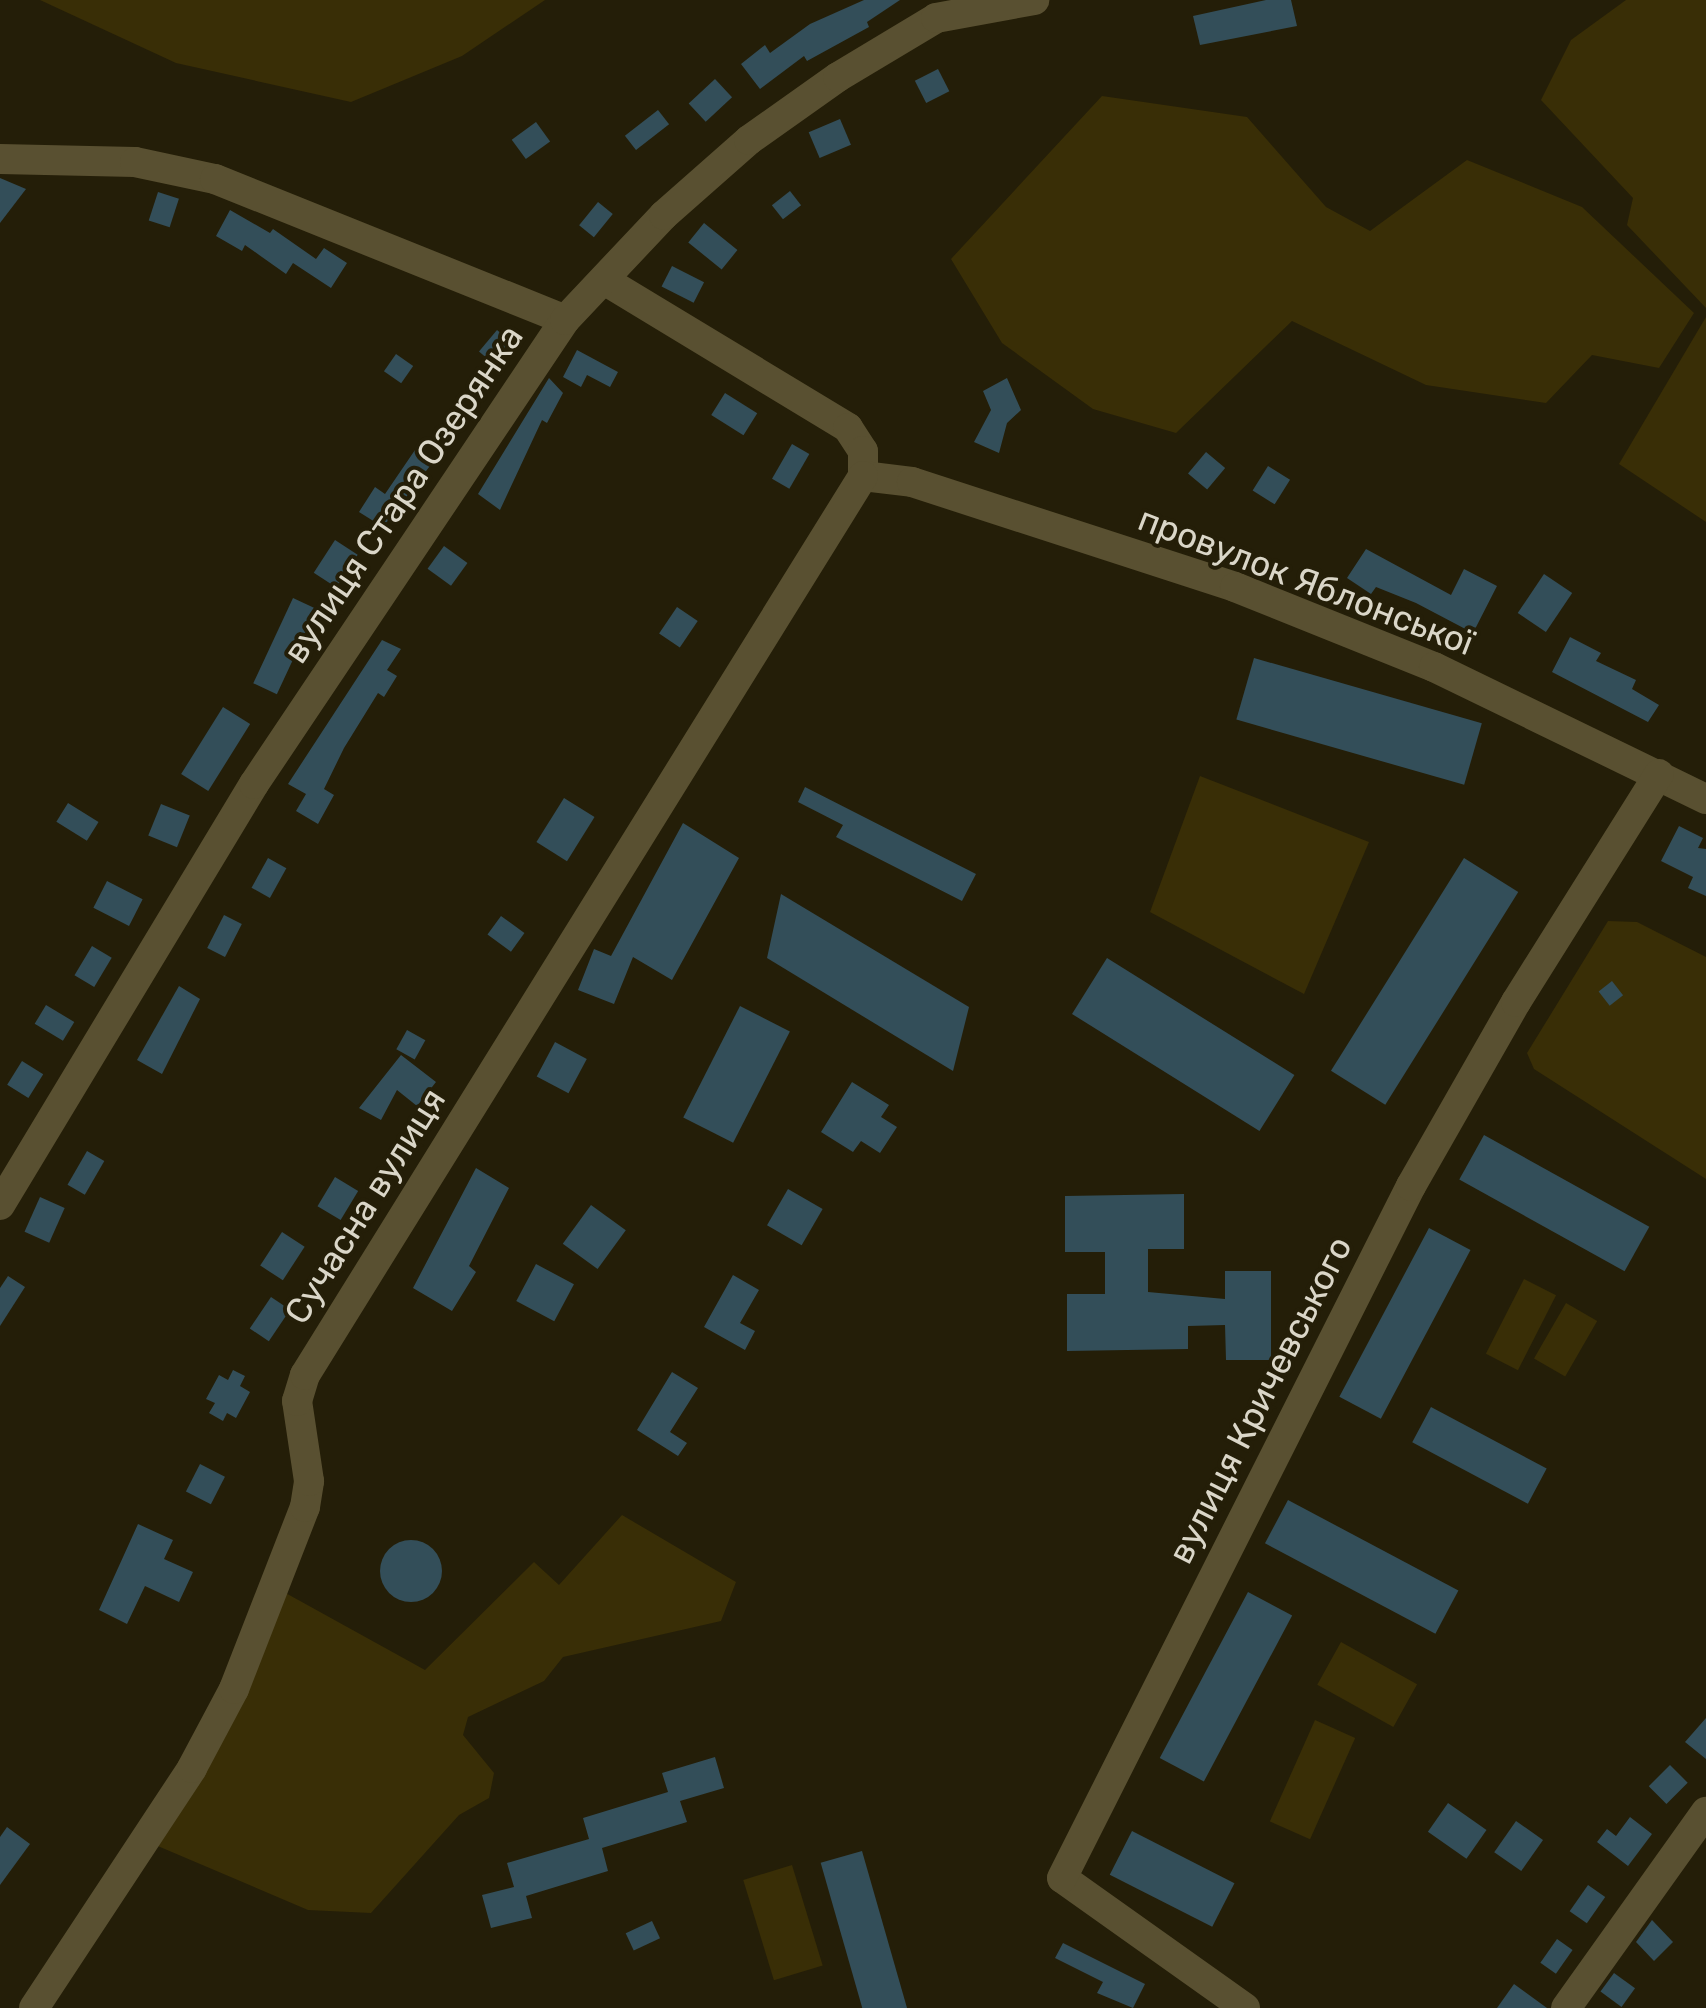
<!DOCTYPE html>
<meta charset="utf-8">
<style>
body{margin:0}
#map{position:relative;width:1706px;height:2008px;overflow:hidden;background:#241e08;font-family:Rubik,sans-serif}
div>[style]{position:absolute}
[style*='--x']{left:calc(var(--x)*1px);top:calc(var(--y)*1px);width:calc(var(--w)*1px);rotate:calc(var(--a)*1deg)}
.green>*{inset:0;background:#392e06;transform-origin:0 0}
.building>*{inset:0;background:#334e59;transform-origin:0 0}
.round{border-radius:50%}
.minor>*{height:30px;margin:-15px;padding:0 15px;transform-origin:15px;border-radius:15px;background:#595031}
span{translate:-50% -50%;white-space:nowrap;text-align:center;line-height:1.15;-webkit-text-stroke:8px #241e08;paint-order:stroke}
.street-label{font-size:35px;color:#dad6c8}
</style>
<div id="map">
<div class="green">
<i style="clip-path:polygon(40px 0,545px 0,462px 56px,351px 102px,176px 63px)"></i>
<i style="clip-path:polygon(1626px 0,1706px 0,1706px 308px,1627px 225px,1633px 198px,1541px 100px,1571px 40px)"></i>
<i style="clip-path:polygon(1102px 96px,1247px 117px,1326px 207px,1370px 231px,1467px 160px,1582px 207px,1694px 313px,1659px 368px,1592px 355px,1546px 403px,1426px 385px,1292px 321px,1176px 433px,1093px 409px,1002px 343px,951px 259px)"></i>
<i style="clip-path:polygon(1706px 317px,1706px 522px,1619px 464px)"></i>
<i style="clip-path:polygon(1200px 776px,1369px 842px,1304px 994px,1150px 912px)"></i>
<i style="clip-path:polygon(1608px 921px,1637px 922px,1706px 957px,1706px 1179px,1534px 1069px,1527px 1053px)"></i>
<i style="left:1524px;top:1279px;width:36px;height:84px;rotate:27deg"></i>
<i style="left:1566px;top:1303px;width:36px;height:64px;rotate:30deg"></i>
<i style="clip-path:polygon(622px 1515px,736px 1582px,721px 1621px,563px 1657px,544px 1681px,468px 1717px,463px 1735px,494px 1773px,489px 1798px,459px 1815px,371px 1913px,308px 1910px,153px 1844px,282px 1591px,425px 1670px,534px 1562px,559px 1585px)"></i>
<i style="left:1341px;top:1642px;width:87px;height:49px;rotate:29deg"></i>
<i style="left:1315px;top:1720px;width:44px;height:111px;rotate:24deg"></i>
<i style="left:792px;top:1865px;width:105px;height:51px;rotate:73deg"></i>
</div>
<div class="building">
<i style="clip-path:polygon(864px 0,900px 0,867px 22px,869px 27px,807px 61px,804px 56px,760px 89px,741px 64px,765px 45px,770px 53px,810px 24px)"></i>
<i style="clip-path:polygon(1266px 0,1291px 0,1297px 26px,1200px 45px,1193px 16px)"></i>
<i style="left:938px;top:69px;width:25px;height:26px;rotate:63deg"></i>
<i style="left:715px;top:79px;width:25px;height:36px;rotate:47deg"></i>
<i style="left:658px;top:110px;width:18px;height:42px;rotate:52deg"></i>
<i style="left:840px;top:119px;width:28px;height:34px;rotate:67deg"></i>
<i style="left:536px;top:122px;width:24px;height:30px;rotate:54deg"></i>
<i style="clip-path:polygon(0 178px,26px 189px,0 223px)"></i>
<i style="left:790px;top:191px;width:18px;height:23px;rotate:52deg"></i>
<i style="left:158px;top:192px;width:22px;height:30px;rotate:18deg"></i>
<i style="left:598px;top:202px;width:19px;height:30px;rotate:39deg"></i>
<i style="clip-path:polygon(230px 210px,270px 233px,273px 229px,316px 259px,324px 248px,347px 263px,331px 288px,293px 263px,286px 274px,245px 245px,242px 251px,216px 236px)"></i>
<i style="left:704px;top:223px;width:43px;height:25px;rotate:39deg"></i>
<i style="left:672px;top:266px;width:36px;height:23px;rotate:27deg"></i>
<i style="left:497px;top:330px;width:17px;height:28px;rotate:40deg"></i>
<i style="clip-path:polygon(577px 350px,618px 372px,610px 387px,587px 375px,581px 387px,563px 377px)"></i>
<i style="left:396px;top:354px;width:21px;height:21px;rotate:35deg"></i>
<i style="clip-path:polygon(549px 378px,563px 393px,547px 423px,542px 420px,500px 510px,478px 494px)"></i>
<i style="clip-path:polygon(1007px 378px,1021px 410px,1007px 423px,999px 453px,974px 442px,991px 410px,983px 391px)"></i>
<i style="left:725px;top:393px;width:38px;height:26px;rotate:32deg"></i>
<i style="left:792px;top:444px;width:20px;height:40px;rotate:30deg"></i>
<i style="clip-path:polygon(415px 450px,433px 462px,383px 527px,359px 512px,375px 487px,385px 494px)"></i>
<i style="left:1206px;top:452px;width:25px;height:28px;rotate:40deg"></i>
<i style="left:1268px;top:466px;width:26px;height:29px;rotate:32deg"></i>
<i style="left:335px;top:540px;width:27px;height:39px;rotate:33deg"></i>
<i style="left:444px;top:546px;width:29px;height:28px;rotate:36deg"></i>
<i style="clip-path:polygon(1366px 549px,1451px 595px,1464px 569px,1497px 586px,1473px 633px,1416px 603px,1376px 587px,1371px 594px,1347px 578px)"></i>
<i style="left:1544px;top:574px;width:34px;height:47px;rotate:34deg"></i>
<i style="left:293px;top:598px;width:26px;height:94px;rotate:25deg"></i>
<i style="left:677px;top:607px;width:25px;height:32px;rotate:34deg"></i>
<i style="clip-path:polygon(1570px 637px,1601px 653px,1596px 661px,1636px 680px,1632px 689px,1659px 705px,1648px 722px,1552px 672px)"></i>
<i style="clip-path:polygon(382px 640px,401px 649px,387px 670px,397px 676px,384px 697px,378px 693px,344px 748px,324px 789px,334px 795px,318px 824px,296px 811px,306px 794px,288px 784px)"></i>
<i style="left:1254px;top:658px;width:237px;height:64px;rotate:16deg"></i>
<i style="left:223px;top:707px;width:32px;height:79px;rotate:32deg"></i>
<i style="clip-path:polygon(805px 787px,976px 874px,962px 901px,836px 837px,843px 825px,798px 802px)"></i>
<i style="left:564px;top:798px;width:36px;height:52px;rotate:32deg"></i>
<i style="left:68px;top:803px;width:36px;height:22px;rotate:32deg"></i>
<i style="left:161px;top:804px;width:31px;height:34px;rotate:22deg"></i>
<i style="clip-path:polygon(683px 823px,739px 858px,672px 980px,633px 957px,614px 1004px,578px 990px,594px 949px,611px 956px)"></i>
<i style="clip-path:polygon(1679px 826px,1703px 838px,1698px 848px,1706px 849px,1706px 896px,1688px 888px,1693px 877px,1661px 861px)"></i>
<i style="left:268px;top:858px;width:21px;height:34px;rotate:29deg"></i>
<i style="left:1464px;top:858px;width:64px;height:251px;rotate:32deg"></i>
<i style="left:107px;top:881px;width:40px;height:30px;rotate:27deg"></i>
<i style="clip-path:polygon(781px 894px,969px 1007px,953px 1071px,767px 958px)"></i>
<i style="left:224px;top:915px;width:20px;height:37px;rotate:27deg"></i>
<i style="left:501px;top:916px;width:29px;height:23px;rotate:36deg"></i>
<i style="left:92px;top:946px;width:23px;height:34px;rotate:31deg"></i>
<i style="left:1107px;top:958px;width:221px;height:66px;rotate:32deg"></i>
<i style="left:1612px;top:981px;width:18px;height:17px;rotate:52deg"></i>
<i style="clip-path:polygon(179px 986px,200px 999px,162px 1074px,137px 1060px)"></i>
<i style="left:46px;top:1005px;width:33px;height:22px;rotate:31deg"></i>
<i style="left:740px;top:1006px;width:56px;height:125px;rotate:27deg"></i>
<i style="left:407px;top:1030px;width:21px;height:22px;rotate:29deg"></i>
<i style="left:555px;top:1042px;width:36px;height:39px;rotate:28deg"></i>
<i style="clip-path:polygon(401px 1055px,436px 1082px,417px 1106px,397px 1090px,381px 1120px,359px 1108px)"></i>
<i style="left:22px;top:1061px;width:25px;height:28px;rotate:32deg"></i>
<i style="clip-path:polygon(852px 1082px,889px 1105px,881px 1117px,897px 1127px,880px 1153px,861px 1141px,853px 1152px,821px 1132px)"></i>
<i style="left:1484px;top:1135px;width:189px;height:51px;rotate:29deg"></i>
<i style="left:87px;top:1151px;width:20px;height:39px;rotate:30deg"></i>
<i style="clip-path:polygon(476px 1168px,509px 1188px,469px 1266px,476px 1272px,452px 1311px,413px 1288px)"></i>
<i style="left:335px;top:1177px;width:27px;height:34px;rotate:31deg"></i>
<i style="left:788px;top:1189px;width:40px;height:42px;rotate:30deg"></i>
<i style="clip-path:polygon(1184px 1194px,1184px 1249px,1148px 1249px,1148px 1292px,1225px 1299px,1225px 1271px,1271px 1271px,1271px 1360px,1226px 1360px,1225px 1325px,1188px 1326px,1188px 1349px,1067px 1351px,1067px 1294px,1105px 1294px,1105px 1252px,1065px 1252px,1065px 1196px)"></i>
<i style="left:40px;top:1197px;width:27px;height:38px;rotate:24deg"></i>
<i style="left:591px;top:1205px;width:43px;height:48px;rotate:36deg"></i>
<i style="left:1429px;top:1228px;width:47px;height:191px;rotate:28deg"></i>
<i style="left:282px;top:1232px;width:27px;height:40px;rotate:33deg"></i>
<i style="left:536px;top:1264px;width:43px;height:42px;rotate:28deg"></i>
<i style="clip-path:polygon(733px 1275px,759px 1290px,740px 1323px,755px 1331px,745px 1350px,704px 1327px)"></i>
<i style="clip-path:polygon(8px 1276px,25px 1287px,0 1326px,0 1288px)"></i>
<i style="left:271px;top:1297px;width:23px;height:38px;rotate:34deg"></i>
<i style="clip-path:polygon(233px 1370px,245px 1376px,240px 1386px,250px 1392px,236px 1418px,227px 1413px,223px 1421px,209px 1413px,215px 1403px,206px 1399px,219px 1375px,228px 1380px)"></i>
<i style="clip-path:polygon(672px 1372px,698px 1388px,670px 1432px,687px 1443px,678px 1456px,637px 1430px)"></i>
<i style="left:1431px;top:1407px;width:131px;height:40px;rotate:28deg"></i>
<i style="left:200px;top:1464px;width:28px;height:31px;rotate:27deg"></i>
<i style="left:1288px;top:1500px;width:193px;height:49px;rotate:28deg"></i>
<i style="clip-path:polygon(138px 1524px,173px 1540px,164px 1559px,193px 1572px,179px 1602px,145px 1586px,127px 1624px,99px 1610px)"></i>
<i class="round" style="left:380px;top:1540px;width:62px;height:62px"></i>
<i style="left:1248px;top:1592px;width:50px;height:188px;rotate:28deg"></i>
<i style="clip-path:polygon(1706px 1718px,1706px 1759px,1685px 1742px)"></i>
<i style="clip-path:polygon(715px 1757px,724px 1788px,680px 1801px,687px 1822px,602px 1848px,608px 1871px,526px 1896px,532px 1918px,491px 1928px,482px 1895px,514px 1887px,507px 1863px,589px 1839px,583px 1818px,668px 1792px,662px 1773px)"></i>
<i style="left:1670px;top:1765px;width:25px;height:30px;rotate:45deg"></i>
<i style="left:1448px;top:1803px;width:47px;height:35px;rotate:35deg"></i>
<i style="clip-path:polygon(1630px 1817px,1652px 1834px,1628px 1866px,1597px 1842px,1607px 1829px,1616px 1836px)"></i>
<i style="left:1516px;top:1821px;width:33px;height:38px;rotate:35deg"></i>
<i style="clip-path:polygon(7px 1827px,30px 1844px,0 1885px,0 1837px)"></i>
<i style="left:1132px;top:1831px;width:115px;height:49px;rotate:27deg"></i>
<i style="left:862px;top:1851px;width:164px;height:43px;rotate:74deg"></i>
<i style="left:1588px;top:1885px;width:21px;height:32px;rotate:35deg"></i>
<i style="clip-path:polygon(1652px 1920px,1673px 1942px,1654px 1961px,1636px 1942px)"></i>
<i style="left:652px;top:1921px;width:19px;height:29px;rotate:65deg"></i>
<i style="left:1557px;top:1939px;width:19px;height:29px;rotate:35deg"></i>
<i style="clip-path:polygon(1063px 1943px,1145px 1984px,1133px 2008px,1097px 1993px,1103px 1982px,1055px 1958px)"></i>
<i style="left:1614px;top:1973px;width:26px;height:23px;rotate:36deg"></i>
<i style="clip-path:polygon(1514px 1984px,1547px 2008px,1497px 2008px)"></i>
</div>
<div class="minor">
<i style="--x:0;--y:159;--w:135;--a:1.3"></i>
<i style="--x:135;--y:162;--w:82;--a:12"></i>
<i style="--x:215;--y:179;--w:377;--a:21.9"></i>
<i style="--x:604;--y:280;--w:285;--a:31.2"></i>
<i style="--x:848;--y:428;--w:27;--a:57"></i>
<i style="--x:863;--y:451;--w:25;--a:90"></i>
<i style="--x:863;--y:476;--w:49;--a:7"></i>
<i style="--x:912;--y:482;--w:340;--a:18"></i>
<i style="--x:1235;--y:587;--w:214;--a:21.9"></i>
<i style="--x:1434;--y:667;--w:302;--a:25.9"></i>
<i style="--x:0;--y:1205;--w:492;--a:-58.9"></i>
<i style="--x:254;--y:784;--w:559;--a:-56.17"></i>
<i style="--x:565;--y:320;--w:144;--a:-46.7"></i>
<i style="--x:664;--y:215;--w:113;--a:-41.4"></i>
<i style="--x:749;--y:140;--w:109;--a:-35.3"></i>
<i style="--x:838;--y:77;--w:114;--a:-31"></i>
<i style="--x:936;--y:18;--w:100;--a:-10.4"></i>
<i style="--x:34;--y:2008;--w:287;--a:-56.6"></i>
<i style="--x:192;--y:1768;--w:89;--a:-62"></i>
<i style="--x:234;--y:1689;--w:195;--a:-68.7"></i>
<i style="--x:305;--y:1507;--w:26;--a:-81"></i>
<i style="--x:309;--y:1481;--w:81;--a:-98.5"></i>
<i style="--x:297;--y:1401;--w:27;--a:-73"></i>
<i style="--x:305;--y:1375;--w:1058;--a:-58.17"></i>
<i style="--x:1245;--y:2008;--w:224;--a:-144.6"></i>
<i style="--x:1062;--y:1878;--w:775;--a:-63.24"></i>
<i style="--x:1411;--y:1186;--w:212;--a:-60.3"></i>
<i style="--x:1516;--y:1002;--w:269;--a:-57.9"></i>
<i style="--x:1566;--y:2008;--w:241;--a:-54.5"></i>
</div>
<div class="street-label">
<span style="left:403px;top:494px;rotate:-56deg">вулиця Стара Озерянка</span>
<span style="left:1306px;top:581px;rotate:21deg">провулок Яблонської</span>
<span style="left:365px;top:1206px;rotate:-58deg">Сучасна вулиця</span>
<span style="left:1260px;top:1400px;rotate:-63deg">вулиця Кричевського</span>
</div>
</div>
